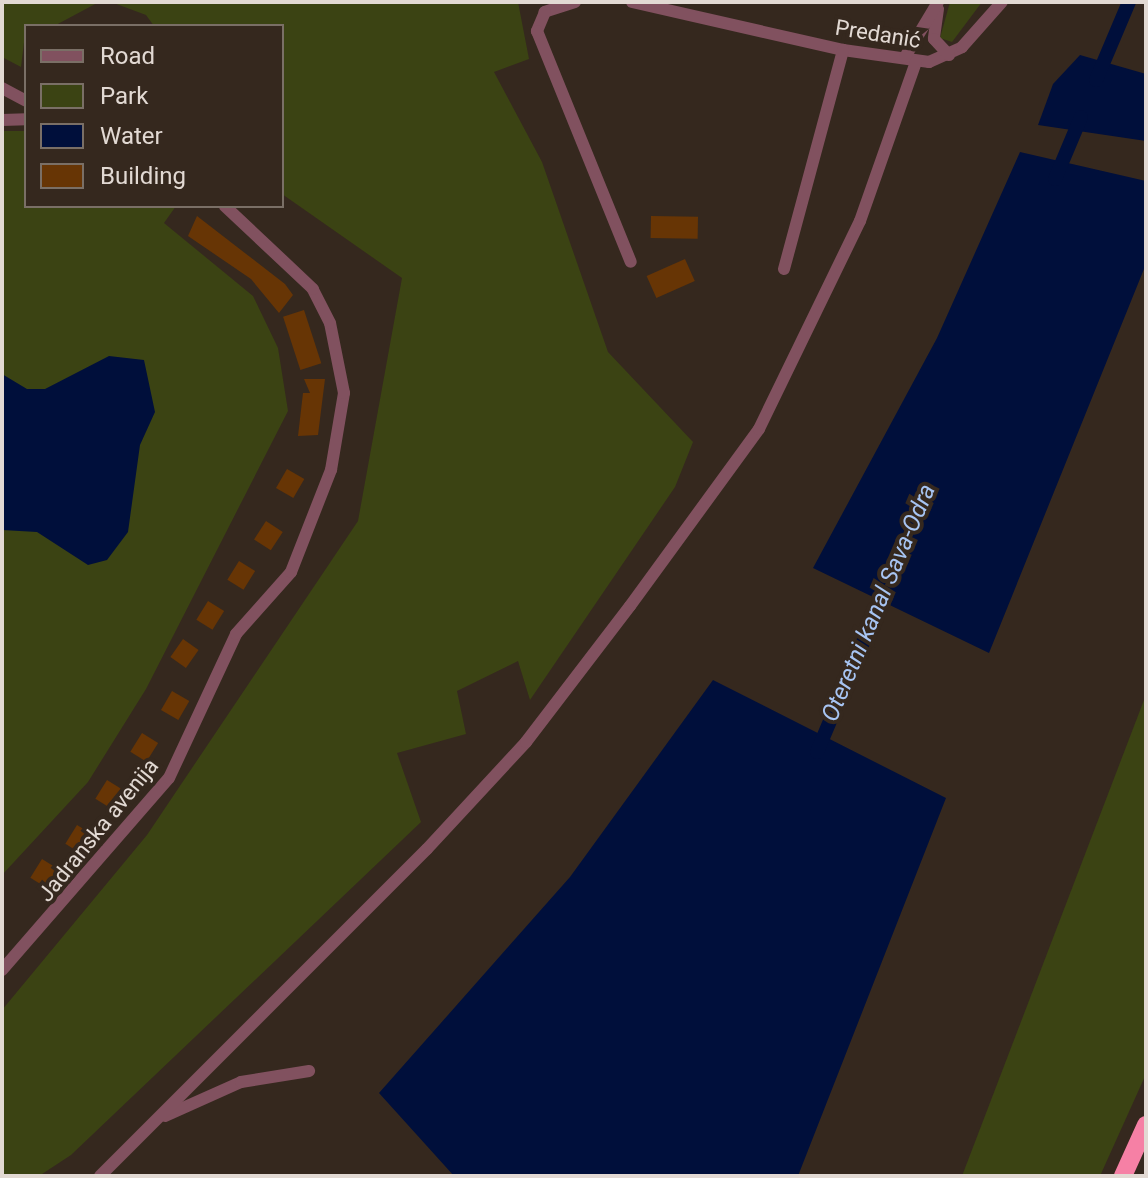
<!DOCTYPE html>
<meta charset="utf-8">
<style>
body{margin:0}
#map{position:relative;width:1148px;height:1178px;overflow:hidden;background:#35281e;font-family:Roboto,sans-serif}
div>[style]{position:absolute}
[style*='--x']{left:calc(var(--x)*1px);top:calc(var(--y)*1px);width:calc(var(--w)*1px);rotate:calc(var(--a)*1deg)}
.green>*{inset:0;background:#3b4313}
.water>*{inset:0;background:#000f3b}
.canal>*{height:14px;margin:-7px;padding:0 7px;transform-origin:7px;border-radius:7px;background:#000f3b}
.building>*{inset:0;background:#673505;transform-origin:0 0}
.minor>*{height:12px;margin:-6px;padding:0 6px;transform-origin:6px;border-radius:6px;background:#81515f}
.highway>*{height:18px;margin:-9px;padding:0 9px;transform-origin:9px;border-radius:9px;background:#f680a5}
span{translate:-50% -50%;white-space:nowrap;text-align:center;line-height:1.15;-webkit-text-stroke:8px #35281e;paint-order:stroke}
.street-label{font-size:22px;color:#e2d9d3}
.water-label{font-size:24px;color:#a7c4f2;font-style:italic}
.frame{position:absolute;inset:0;border:4px solid #e2d9d3;pointer-events:none}
.legend{position:absolute;left:24px;top:24px;width:260px;height:184px;box-sizing:border-box;background:#35281e;border:2px solid #7a6f66;margin:0;padding:10px 14px;list-style:none;font-size:24px;color:#e2d9d3}
.legend li{display:flex;align-items:center;gap:16px;height:40px}
.legend b{width:40px;border:2px solid #7a6f66}
</style>
<div id="map">
<div class="green">
<i style="clip-path:polygon(2px 2px,99px 2px,54px 26px,26px 26px,21px 67px,2px 57px)"></i>
<i style="clip-path:polygon(111px 2px,518px 2px,529px 59px,494px 72px,542px 162px,608px 352px,693px 442px,675px 487px,530px 700px,518px 661px,457px 691px,466px 734px,397px 753px,421px 822px,71px 1155px,39px 1176px,2px 1176px,2px 1010px,147px 835px,358px 521px,402px 278px,282px 194px,282px 26px,154px 26px,146px 15px)"></i>
<i style="clip-path:polygon(950px 2px,982px 2px,952px 42px,940px 38px)"></i>
<i style="clip-path:polygon(2px 131px,26px 131px,26px 206px,176px 206px,164px 223px,253px 296px,278px 348px,288px 411px,146px 689px,88px 782px,2px 875px)"></i>
<i style="clip-path:polygon(1144px 700px,1146px 1074px,1100px 1176px,962px 1176px)"></i>
</div>
<div class="water">
<i style="clip-path:polygon(1080px 55px,1146px 74px,1146px 141px,1038px 125px,1053px 84px)"></i>
<i style="clip-path:polygon(1020px 152px,1146px 181px,1146px 264px,989px 653px,813px 568px,937px 338px)"></i>
<i style="clip-path:polygon(109px 356px,144px 360px,155px 412px,140px 445px,128px 532px,107px 560px,88px 565px,37px 532px,2px 530px,2px 374px,27px 389px,45px 389px)"></i>
<i style="clip-path:polygon(713px 680px,946px 798px,798px 1176px,454px 1176px,379px 1093px,570px 877px)"></i>
</div>
<div class="canal">
<i style="--x:1096;--y:80;--w:85;--a:-67.1"></i>
<i style="--x:1055;--y:179;--w:67;--a:-67.2"></i>
<i style="--x:817;--y:752;--w:183;--a:-67.2"></i>
</div>
<div class="building">
<i style="clip-path:polygon(197px 216px,285px 284px,293px 295px,279px 313px,251px 279px,188px 236px)"></i>
<i style="left:651px;top:216px;width:47px;height:22px;rotate:1deg"></i>
<i style="left:685px;top:259px;width:24px;height:42px;rotate:66deg"></i>
<i style="left:304px;top:310px;width:56px;height:22px;rotate:72deg"></i>
<i style="clip-path:polygon(304px 379px,325px 379px,318px 435px,298px 436px,303px 393px,310px 393px)"></i>
<i style="left:287px;top:469px;width:20px;height:22px;rotate:30deg"></i>
<i style="left:266px;top:521px;width:20px;height:22px;rotate:33deg"></i>
<i style="left:239px;top:561px;width:19px;height:22px;rotate:32deg"></i>
<i style="left:208px;top:601px;width:19px;height:22px;rotate:32deg"></i>
<i style="left:183px;top:639px;width:19px;height:22px;rotate:35deg"></i>
<i style="left:172px;top:691px;width:20px;height:22px;rotate:30deg"></i>
<i style="left:142px;top:733px;width:19px;height:22px;rotate:32deg"></i>
<i style="left:107px;top:780px;width:19px;height:22px;rotate:32deg"></i>
<i style="left:77px;top:825px;width:19px;height:22px;rotate:32deg"></i>
<i style="left:42px;top:859px;width:19px;height:22px;rotate:32deg"></i>
</div>
<div class="minor">
<i style="--x:575;--y:2;--w:32;--a:162"></i>
<i style="--x:545;--y:12;--w:21;--a:113"></i>
<i style="--x:537;--y:31;--w:249;--a:67.9"></i>
<i style="--x:632;--y:2;--w:216;--a:12.8"></i>
<i style="--x:843;--y:50;--w:87;--a:7.9"></i>
<i style="--x:929;--y:62;--w:36;--a:-24"></i>
<i style="--x:962;--y:47;--w:60;--a:-48.4"></i>
<i style="--x:938;--y:9;--w:30;--a:98"></i>
<i style="--x:934;--y:39;--w:22;--a:47"></i>
<i style="--x:905;--y:57;--w:64;--a:-59"></i>
<i style="--x:2;--y:88;--w:27;--a:28"></i>
<i style="--x:2;--y:120;--w:24;--a:-2"></i>
<i style="--x:784;--y:269;--w:227;--a:-74.9"></i>
<i style="--x:2;--y:970;--w:254;--a:-49"></i>
<i style="--x:169;--y:778;--w:159;--a:-65"></i>
<i style="--x:236;--y:634;--w:83;--a:-48.4"></i>
<i style="--x:291;--y:572;--w:110;--a:-68.6"></i>
<i style="--x:331;--y:470;--w:78;--a:-80.4"></i>
<i style="--x:344;--y:393;--w:71;--a:-101.3"></i>
<i style="--x:330;--y:323;--w:38;--a:-117"></i>
<i style="--x:313;--y:289;--w:121;--a:-136.7"></i>
<i style="--x:165;--y:1116;--w:83;--a:-24.1"></i>
<i style="--x:241;--y:1082;--w:69;--a:-9.2"></i>
<i style="--x:100;--y:1176;--w:462;--a:-45"></i>
<i style="--x:427;--y:849;--w:146;--a:-47.2"></i>
<i style="--x:526;--y:742;--w:171;--a:-52.6"></i>
<i style="--x:630;--y:606;--w:219;--a:-53.9"></i>
<i style="--x:759;--y:429;--w:231;--a:-64.1"></i>
<i style="--x:860;--y:221;--w:169;--a:-70.6"></i>
</div>
<div class="highway">
<i style="--x:1123;--y:1176;--w:56;--a:-65.7"></i>
</div>
<div class="street-label">
<span style="left:878px;top:34px;rotate:9deg">Predanić</span>
<span style="left:98px;top:830px;rotate:-51deg">Jadranska avenija</span>
</div>
<div class="water-label">
<span style="left:879px;top:603px;rotate:-67deg">Oteretni kanal Sava-Odra</span>
</div>
<div class="frame"></div>
<ul class="legend">
<li><b style="height:10px;background:#81515f"></b>Road</li>
<li><b style="height:22px;background:#3b4313"></b>Park</li>
<li><b style="height:22px;background:#000f3b"></b>Water</li>
<li><b style="height:22px;background:#673505"></b>Building</li>
</ul>
</div>
